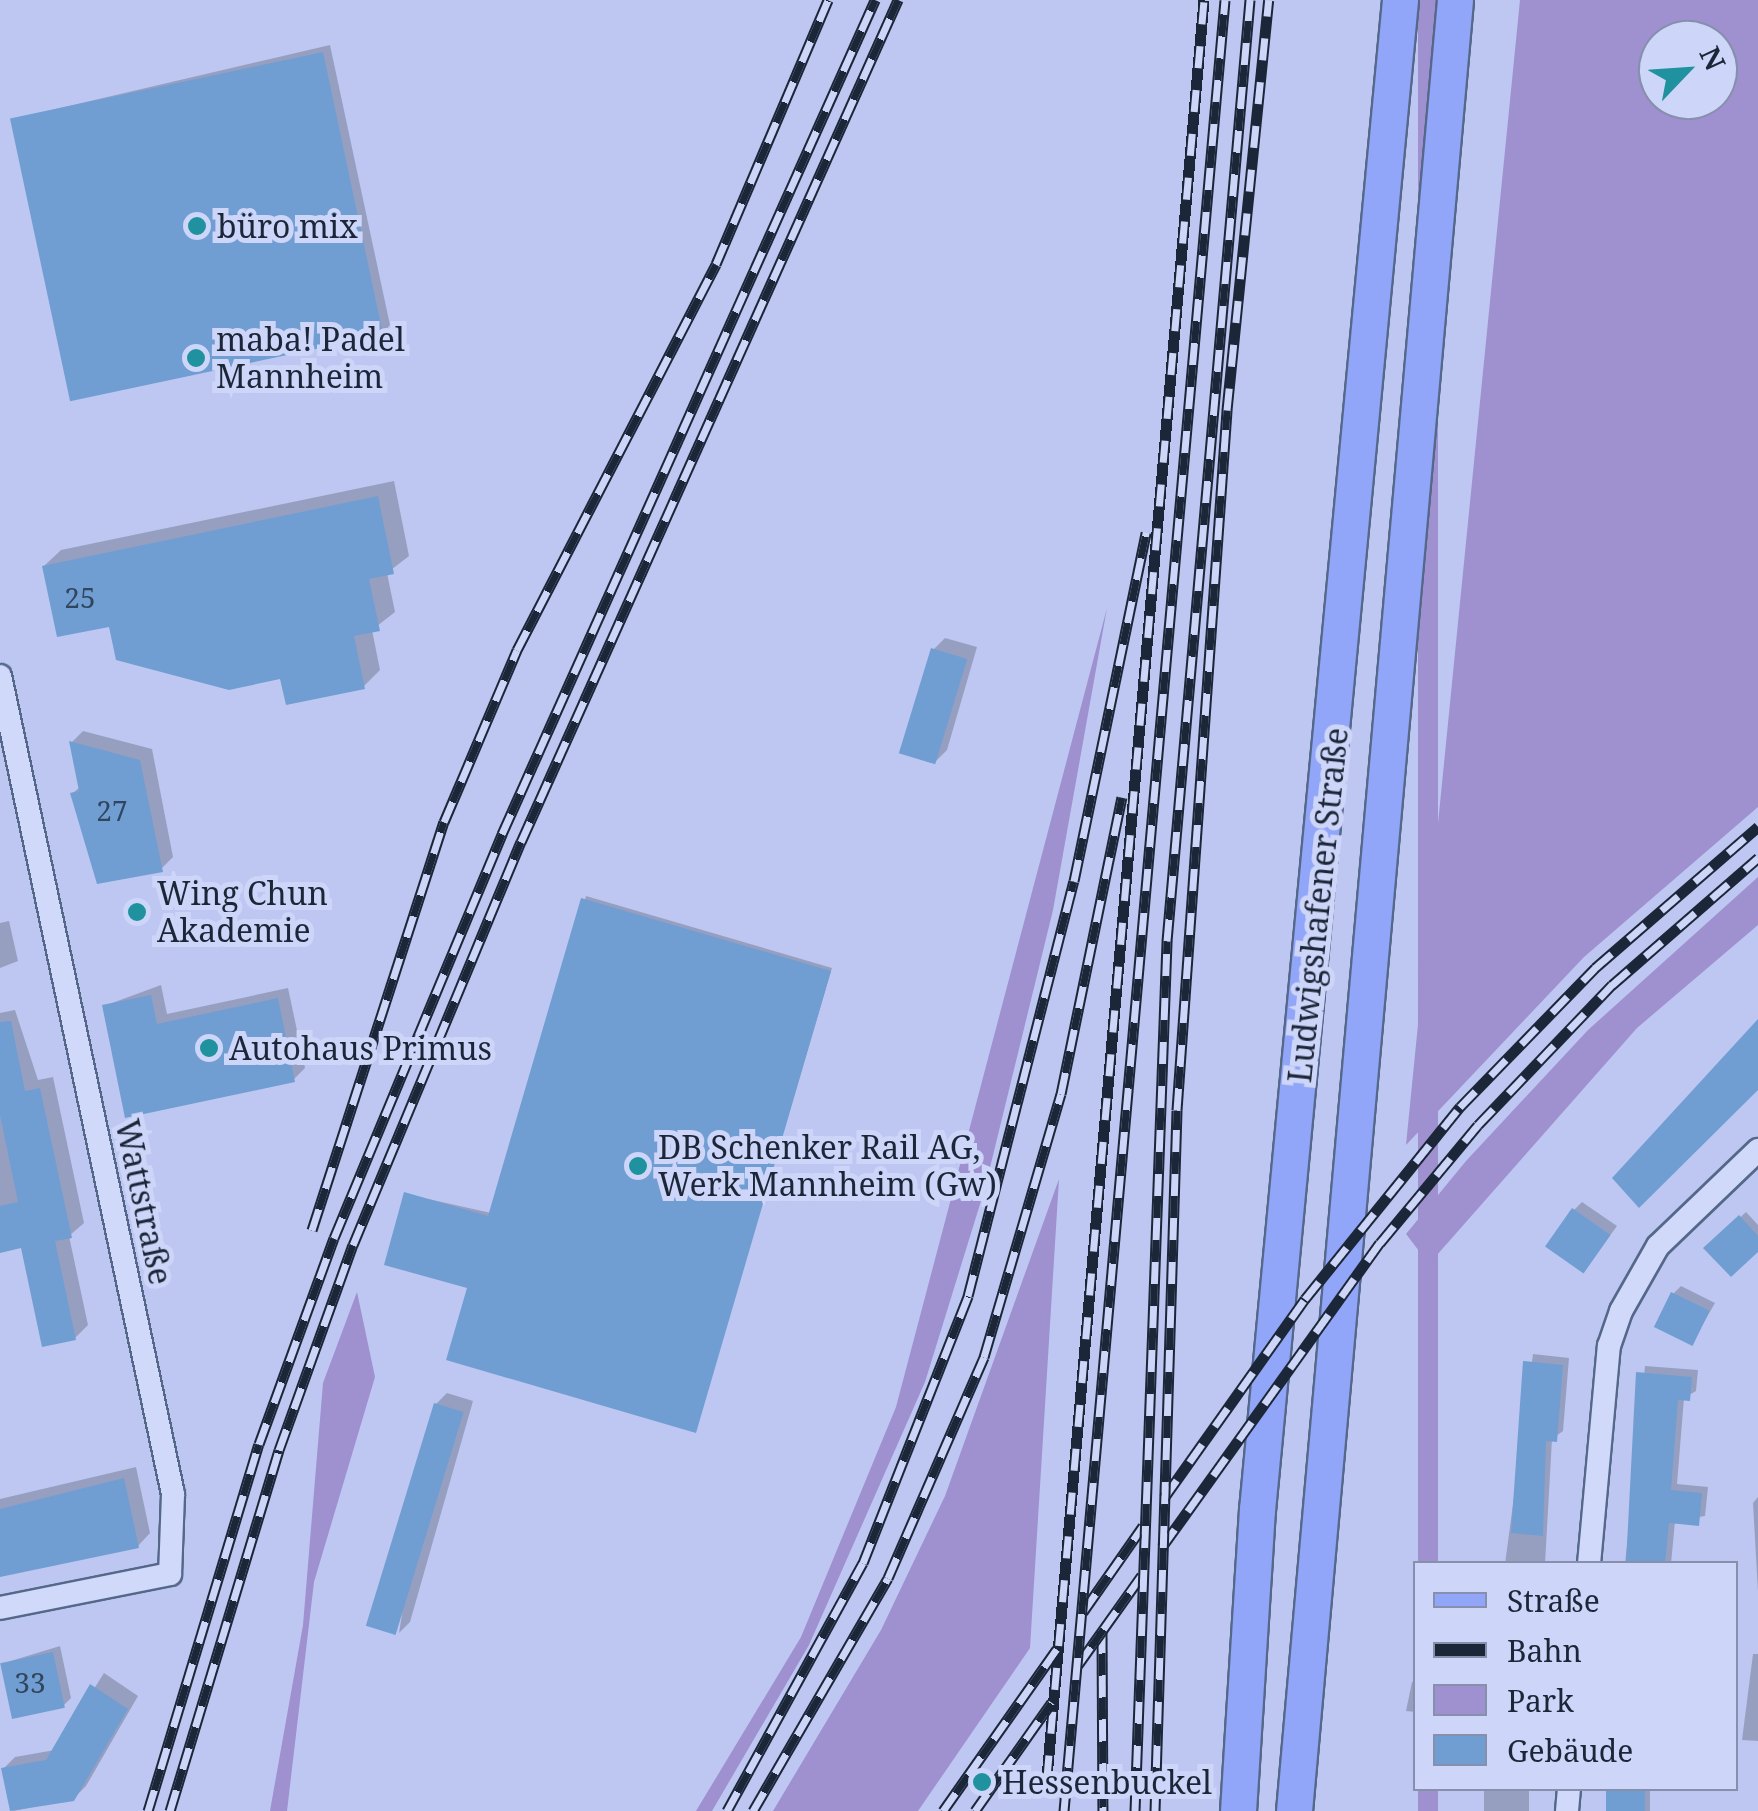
<!DOCTYPE html>
<meta charset="utf-8">
<style>
body{margin:0}
#map{position:relative;width:1758px;height:1811px;overflow:hidden;background:#bdc7f1;font-family:"Noto Serif",serif}
div>[style]{position:absolute}
[style*='--x']{left:calc(var(--x)*1px);top:calc(var(--y)*1px);width:calc(var(--w)*1px);rotate:calc(var(--a)*1deg)}
.green>*{inset:0;background:#9f90d0;transform-origin:0 0}
.shadow>*{inset:0;background:#0003;transform-origin:0 0}
.building>*{inset:0;background:#709ed2;transform-origin:0 0}
.roads{filter:drop-shadow(2px 0 #55688a) drop-shadow(-2px 0 #55688a) drop-shadow(0 2px #55688a) drop-shadow(0 -2px #55688a)}
.street>*{height:22px;margin:-11px;padding:0 11px;transform-origin:11px;border-radius:11px;background:#d1d9fb}
.primary>*{height:35px;margin:-17.5px;padding:0 17.5px;transform-origin:17.5px;border-radius:17.5px;background:#91a6f8}
.rail>*{height:11px;margin-top:-5.5px;transform-origin:0;background:repeating-linear-gradient(90deg,#cdd5f8 0 22px,#1b2738 0 44px);box-sizing:border-box;border-block:2px solid #1b2738}
.dots>*{width:28px;height:28px;translate:-50% -50%;box-sizing:border-box;border:5px solid #cdd5f8;border-radius:50%}
span{translate:-50% -50%;white-space:nowrap;text-align:center;line-height:1.15;-webkit-text-stroke:10px #cdd5f8;paint-order:stroke}
.number-label{font-size:28px;color:#30455e}
.number-label span{-webkit-text-stroke-width:0}
.poi-label{font-size:32px;color:#1b2738}
.left{translate:0 -50%;text-align:left}
.street-label{font-size:32px;color:#1b2738}
.legend{position:absolute;left:1413px;top:1561px;width:325px;height:230px;box-sizing:border-box;background:#cdd5f8;border:2px solid #868fab;margin:0;padding:12px 18px;list-style:none;font-size:30px;color:#1b2738}
.legend li{display:flex;align-items:center;gap:20px;height:50px}
.legend b{width:50px;border:2px solid #868fab}
.north{position:absolute;left:1638px;top:20px;width:100px;height:100px;box-sizing:border-box;background:#cdd5f8;border:2px solid #868fab;border-radius:50%;rotate:65deg;font-size:28px;font-weight:700;line-height:40px;text-align:center;color:#1b2738}
.north::after{content:'';display:block;margin:auto;width:35px;height:45px;background:#20919e;clip-path:polygon(50% 0,100% 100%,50% 72%,0 100%)}
</style>
<div id="map">
<div class="green">
<i style="left:1418px;top:0;width:20px;height:1818px"></i>
<i style="clip-path:polygon(evenodd,1520px 0,1758px 0,1758px 807px,1584px 957px,1406px 1145px,1520px 0,1658px 40px,1718px 40px,1718px 100px,1658px 100px,1658px 40px)"></i>
<i style="clip-path:polygon(1107px 608px,1053px 910px,985px 1188px,925px 1382px,809px 1645px,712px 1811px,696px 1811px,801px 1637px,896px 1407px)"></i>
<i style="clip-path:polygon(1758px 877px,1758px 925px,1637px 1028px,1429px 1264px,1406px 1234px,1466px 1161px,1588px 1030px)"></i>
<i style="clip-path:polygon(1059px 1179px,1030px 1648px,918px 1811px,773px 1811px,881px 1630px,945px 1496px)"></i>
<i style="clip-path:polygon(357px 1292px,375px 1377px,314px 1582px,287px 1811px,270px 1811px,303px 1625px,323px 1383px)"></i>
</div>
<div class="shadow">
<i style="clip-path:polygon(330px 45px,390px 325px,383px 333px,13px 119px)"></i>
<i style="clip-path:polygon(394px 481px,409px 556px,387px 573px,395px 612px,372px 630px,380px 670px,364px 686px,282px 676px,110px 624px,44px 566px,61px 550px)"></i>
<i style="clip-path:polygon(945px 638px,977px 647px,947px 750px,935px 762px,933px 650px)"></i>
<i style="clip-path:polygon(83px 731px,152px 749px,173px 857px,161px 869px,73px 793px,81px 786px,72px 742px)"></i>
<i style="clip-path:polygon(586px 896px,832px 968px,695px 1431px,470px 1286px,406px 1194px,491px 1213px)"></i>
<i style="clip-path:polygon(9px 921px,18px 961px,0 968px,0 923px)"></i>
<i style="clip-path:polygon(161px 985px,167px 1014px,288px 988px,305px 1068px,294px 1079px,104px 1006px)"></i>
<i style="clip-path:polygon(15px 1010px,38px 1080px,53px 1077px,84px 1223px,69px 1236px,88px 1325px,75px 1338px,23px 1245px,0 1250px,0 1013px)"></i>
<i style="clip-path:polygon(1582px 1202px,1617px 1226px,1585px 1270px,1574px 1210px)"></i>
<i style="clip-path:polygon(1746px 1212px,1758px 1225px,1758px 1248px,1707px 1248px)"></i>
<i style="clip-path:polygon(1681px 1286px,1715px 1303px,1692px 1343px,1673px 1294px)"></i>
<i style="clip-path:polygon(1533px 1354px,1569px 1358px,1563px 1431px,1552px 1439px,1545px 1564px,1505px 1564px)"></i>
<i style="clip-path:polygon(1645px 1366px,1698px 1370px,1696px 1391px,1684px 1398px,1677px 1484px,1708px 1487px,1705px 1516px,1675px 1521px,1671px 1564px,1625px 1564px)"></i>
<i style="clip-path:polygon(447px 1393px,473px 1401px,410px 1622px,399px 1633px,436px 1404px)"></i>
<i style="clip-path:polygon(136px 1467px,150px 1533px,138px 1546px,0 1574px,0 1499px)"></i>
<i style="clip-path:polygon(1758px 1497px,1758px 1592px,1753px 1503px)"></i>
<i style="clip-path:polygon(60px 1646px,71px 1698px,63px 1706px,1px 1664px)"></i>
<i style="clip-path:polygon(1753px 1654px,1758px 1654px,1758px 1741px,1742px 1740px)"></i>
<i style="clip-path:polygon(104px 1673px,138px 1696px,86px 1786px,73px 1799px,13px 1811px,3px 1769px,15px 1757px,55px 1750px)"></i>
<i style="clip-path:polygon(1412px 1682px,1416px 1682px,1416px 1712px,1406px 1711px)"></i>
<i style="left:1484px;top:1788px;width:45px;height:23px"></i>
<i style="left:1609px;top:1788px;width:41px;height:23px"></i>
</div>
<div class="building">
<i style="left:323px;top:52px;width:289px;height:320px;rotate:78deg"></i>
<i style="clip-path:polygon(378px 496px,394px 574px,369px 579px,380px 631px,354px 636px,365px 689px,286px 705px,280px 679px,229px 690px,116px 660px,109px 627px,57px 637px,42px 566px)"></i>
<i style="left:931px;top:648px;width:38px;height:110px;rotate:17deg"></i>
<i style="clip-path:polygon(69px 741px,140px 760px,163px 872px,97px 884px,70px 793px,79px 791px)"></i>
<i style="clip-path:polygon(581px 898px,831px 971px,696px 1433px,446px 1360px,467px 1288px,384px 1265px,404px 1192px,488px 1216px)"></i>
<i style="clip-path:polygon(151px 995px,157px 1024px,278px 998px,295px 1082px,125px 1118px,102px 1005px)"></i>
<i style="clip-path:polygon(1758px 1019px,1758px 1090px,1639px 1208px,1612px 1178px)"></i>
<i style="clip-path:polygon(11px 1021px,25px 1091px,40px 1088px,72px 1238px,55px 1241px,76px 1340px,42px 1347px,21px 1248px,0 1253px,0 1206px,18px 1202px,0 1115px,0 1022px)"></i>
<i style="left:1572px;top:1208px;width:47px;height:47px;rotate:35deg"></i>
<i style="clip-path:polygon(1739px 1215px,1758px 1236px,1758px 1252px,1731px 1277px,1703px 1248px)"></i>
<i style="left:1671px;top:1292px;width:43px;height:39px;rotate:26deg"></i>
<i style="clip-path:polygon(1523px 1361px,1563px 1365px,1557px 1442px,1546px 1441px,1543px 1536px,1511px 1533px)"></i>
<i style="clip-path:polygon(1636px 1372px,1692px 1377px,1690px 1401px,1678px 1400px,1671px 1490px,1702px 1493px,1699px 1526px,1669px 1523px,1665px 1564px,1626px 1564px)"></i>
<i style="left:434px;top:1403px;width:31px;height:233px;rotate:17deg"></i>
<i style="clip-path:polygon(124px 1478px,139px 1548px,0 1577px,0 1509px)"></i>
<i style="left:53px;top:1652px;width:57px;height:54px;rotate:78deg"></i>
<i style="clip-path:polygon(90px 1684px,128px 1709px,74px 1801px,10px 1811px,1px 1768px,46px 1760px)"></i>
<i style="left:1606px;top:1788px;width:39px;height:23px"></i>
</div>
<div class="roads">
<div class="street">
<i style="--x:0;--y:676;--w:836;--a:78.06"></i>
<i style="--x:173;--y:1494;--w:80;--a:92.1"></i>
<i style="--x:170;--y:1574;--w:173;--a:168.7"></i>
<i style="--x:1589;--y:1564;--w:219;--a:-84.8"></i>
<i style="--x:1609;--y:1346;--w:37;--a:-71"></i>
<i style="--x:1621;--y:1311;--w:75;--a:-60.4"></i>
<i style="--x:1658;--y:1246;--w:139;--a:-43.8"></i>
<i style="--x:1567;--y:1811;--w:23;--a:-85"></i>
</div>
<div class="primary">
<i style="--x:1238;--y:1811;--w:302;--a:-86.4"></i>
<i style="--x:1257;--y:1510;--w:1517;--a:-84.59"></i>
<i style="--x:1294;--y:1811;--w:1818;--a:-84.92"></i>
</div>
</div>
<div class="rail">
<i style="--x:312;--y:1230;--w:429;--a:-72.1"></i>
<i style="--x:444;--y:822;--w:187;--a:-67"></i>
<i style="--x:517;--y:650;--w:434;--a:-62.7"></i>
<i style="--x:716;--y:264;--w:287;--a:-67"></i>
<i style="--x:1164;--y:1498;--w:244;--a:-54.7"></i>
<i style="--x:1305;--y:1299;--w:247;--a:-51.1"></i>
<i style="--x:1460;--y:1107;--w:194;--a:-45.8"></i>
<i style="--x:1595;--y:968;--w:216;--a:-40.9"></i>
<i style="--x:1162;--y:1547;--w:374;--a:-54.4"></i>
<i style="--x:1380;--y:1243;--w:153;--a:-50.3"></i>
<i style="--x:1478;--y:1125;--w:194;--a:-46.3"></i>
<i style="--x:1612;--y:985;--w:194;--a:-41"></i>
<i style="--x:1083;--y:1612;--w:105;--a:-55.1"></i>
<i style="--x:1102;--y:1631;--w:180;--a:89.7"></i>
<i style="--x:1078;--y:1665;--w:110;--a:-54.6"></i>
<i style="--x:1047;--y:1777;--w:1784;--a:-84.95"></i>
<i style="--x:148;--y:1811;--w:383;--a:-73.2"></i>
<i style="--x:259;--y:1444;--w:219;--a:-70"></i>
<i style="--x:334;--y:1238;--w:438;--a:-67.4"></i>
<i style="--x:502;--y:834;--w:914;--a:-65.9"></i>
<i style="--x:170;--y:1811;--w:377;--a:-73.2"></i>
<i style="--x:279;--y:1450;--w:218;--a:-70.2"></i>
<i style="--x:353;--y:1245;--w:437;--a:-67.4"></i>
<i style="--x:521;--y:842;--w:923;--a:-65.88"></i>
<i style="--x:727;--y:1811;--w:283;--a:-61.3"></i>
<i style="--x:863;--y:1563;--w:287;--a:-68.5"></i>
<i style="--x:968;--y:1296;--w:428;--a:-75.7"></i>
<i style="--x:1074;--y:881;--w:356;--a:-78.3"></i>
<i style="--x:753;--y:1811;--w:269;--a:-59.9"></i>
<i style="--x:888;--y:1578;--w:241;--a:-66.5"></i>
<i style="--x:984;--y:1357;--w:274;--a:-73.7"></i>
<i style="--x:1061;--y:1094;--w:303;--a:-78.4"></i>
<i style="--x:943;--y:1811;--w:198;--a:-54.9"></i>
<i style="--x:975;--y:1811;--w:133;--a:-54.8"></i>
<i style="--x:1064;--y:1811;--w:1818;--a:-84.92"></i>
<i style="--x:1135;--y:1811;--w:871;--a:-87.89"></i>
<i style="--x:1167;--y:941;--w:945;--a:-84.96"></i>
<i style="--x:1155;--y:1811;--w:701;--a:-88.2"></i>
<i style="--x:1177;--y:1110;--w:702;--a:-85.91"></i>
<i style="--x:1227;--y:410;--w:412;--a:-84.2"></i>
</div>
<div class="dots">
<i style="left:197px;top:226px;background:#20919e"></i>
<i style="left:196px;top:358px;background:#20919e"></i>
<i style="left:137px;top:912px;background:#20919e"></i>
<i style="left:209px;top:1048px;background:#20919e"></i>
<i style="left:638px;top:1166px;background:#20919e"></i>
<i style="left:982px;top:1782px;background:#20919e"></i>
</div>
<div class="number-label">
<span style="left:80px;top:597px">25</span>
<span style="left:112px;top:810px">27</span>
<span style="left:30px;top:1682px">33</span>
</div>
<div class="poi-label">
<span class="left" style="left:217px;top:226px">büro mix</span>
<span class="left" style="left:216px;top:358px">maba! Padel<br>Mannheim</span>
<span class="left" style="left:157px;top:912px">Wing Chun<br>Akademie</span>
<span class="left" style="left:229px;top:1048px">Autohaus Primus</span>
<span class="left" style="left:658px;top:1166px">DB Schenker Rail AG,<br>Werk Mannheim (Gw)</span>
<span class="left" style="left:1002px;top:1782px">Hessenbuckel</span>
</div>
<div class="street-label">
<span style="left:1318px;top:905px;rotate:-84deg">Ludwigshafener Straße</span>
<span style="left:144px;top:1202px;rotate:78deg">Wattstraße</span>
</div>
<ul class="legend">
<li><b style="height:12px;background:#91a6f8"></b>Straße</li>
<li><b style="height:12px;background:#1b2738"></b>Bahn</li>
<li><b style="height:28px;background:#9f90d0"></b>Park</li>
<li><b style="height:28px;background:#709ed2"></b>Gebäude</li>
</ul>
<div class="north">N</div>
</div>
